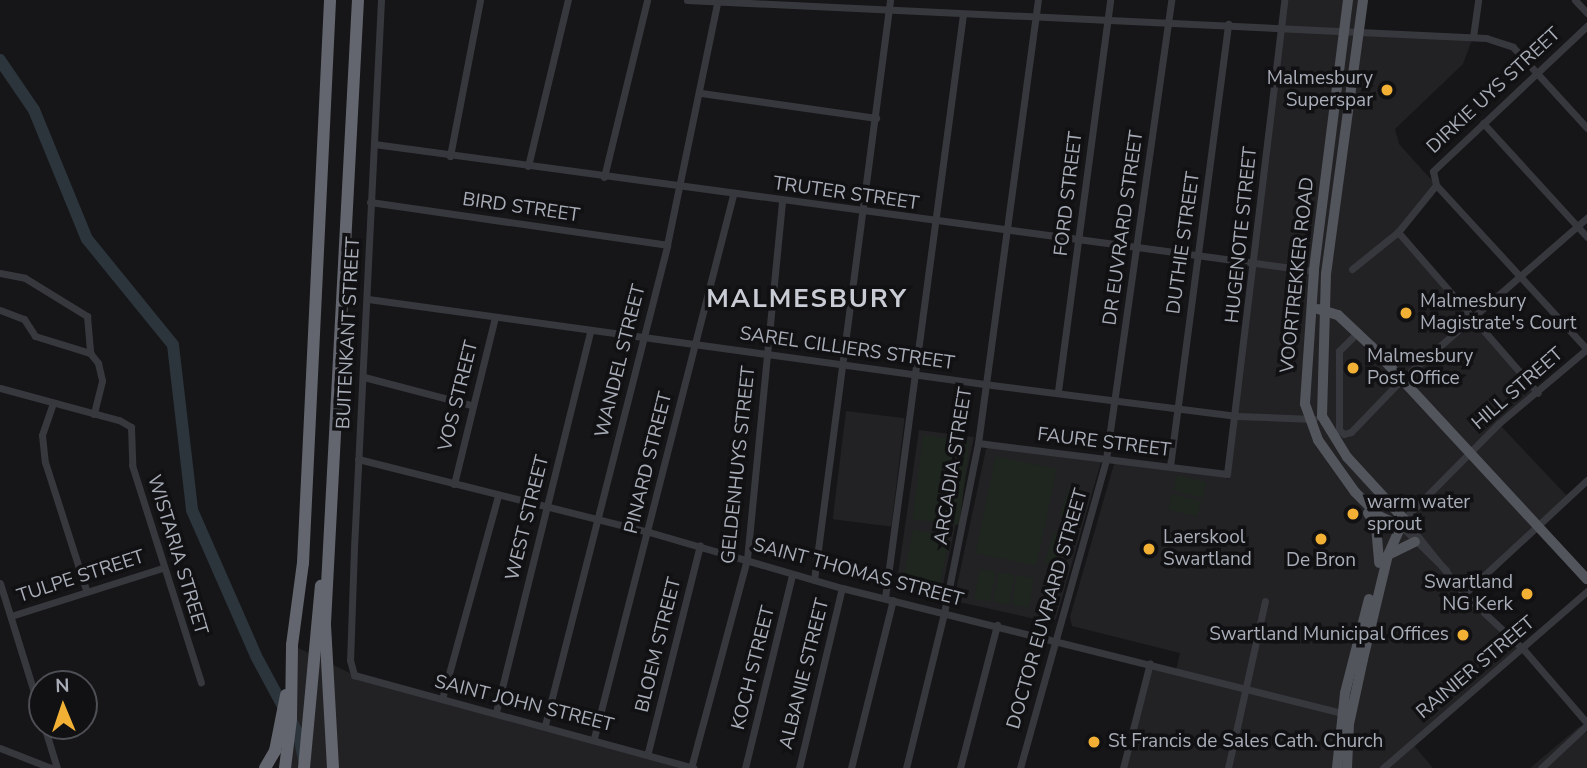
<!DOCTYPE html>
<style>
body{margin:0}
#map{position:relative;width:1587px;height:768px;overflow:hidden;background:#161618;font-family:"Nunito Sans",sans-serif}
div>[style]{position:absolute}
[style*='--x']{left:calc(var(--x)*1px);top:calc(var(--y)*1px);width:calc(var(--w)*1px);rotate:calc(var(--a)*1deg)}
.built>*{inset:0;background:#222225;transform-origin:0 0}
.green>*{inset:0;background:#1e261f;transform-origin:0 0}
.river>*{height:12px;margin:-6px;padding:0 6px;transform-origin:6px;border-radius:6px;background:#2c353c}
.minor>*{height:7px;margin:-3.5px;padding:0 3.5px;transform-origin:3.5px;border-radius:3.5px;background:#37383d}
.primary>*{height:10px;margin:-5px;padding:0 5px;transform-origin:5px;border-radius:5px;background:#53555c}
.motorway>*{height:12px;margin:-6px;padding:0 6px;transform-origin:6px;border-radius:6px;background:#63666e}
.dots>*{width:19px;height:19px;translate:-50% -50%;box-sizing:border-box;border:4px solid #111113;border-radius:50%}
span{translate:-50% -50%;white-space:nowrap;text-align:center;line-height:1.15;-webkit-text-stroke:7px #111113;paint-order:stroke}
.poi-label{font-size:19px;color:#a8adb8}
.right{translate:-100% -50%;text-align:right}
.left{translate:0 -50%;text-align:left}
.street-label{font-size:19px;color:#a8adb8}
.district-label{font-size:26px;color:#c9ccd4;font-weight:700;letter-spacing:2px}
.north{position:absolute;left:28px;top:670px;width:70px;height:70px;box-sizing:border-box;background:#111113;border:2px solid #4d4f55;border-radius:50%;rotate:358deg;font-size:19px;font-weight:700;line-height:28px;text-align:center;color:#a8adb8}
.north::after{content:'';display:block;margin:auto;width:24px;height:32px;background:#f2b134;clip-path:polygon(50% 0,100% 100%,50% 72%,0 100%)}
</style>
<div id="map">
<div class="built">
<i style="clip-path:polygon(1284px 0,1363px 0,1360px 30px,1473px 37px,1463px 64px,1395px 129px,1399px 144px,1436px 185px,1398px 232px,1538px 393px,1499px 424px,1568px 497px,1465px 594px,1524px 650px,1412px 743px,1433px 768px,1123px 768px,1150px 663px,1176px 671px,1180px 653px,1072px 626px,1070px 617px,1114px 464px,1120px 460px,1224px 475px,1228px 480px)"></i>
<i style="left:846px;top:411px;width:59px;height:109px;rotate:7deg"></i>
<i style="clip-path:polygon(919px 430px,974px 437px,941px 594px,897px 581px)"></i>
<i style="clip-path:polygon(997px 444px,1097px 457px,1101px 462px,1056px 619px,1049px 622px,959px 602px,955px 595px,986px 449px)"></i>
<i style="clip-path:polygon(292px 645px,358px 677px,693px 768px,285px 768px)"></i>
<i style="clip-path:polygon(1580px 726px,1587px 733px,1587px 768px,1530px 768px)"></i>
</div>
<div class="green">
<i style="left:923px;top:435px;width:47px;height:85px;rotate:7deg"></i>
<i style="left:996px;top:456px;width:62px;height:99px;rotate:12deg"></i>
<i style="left:1177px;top:475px;width:30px;height:16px;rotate:14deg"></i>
<i style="left:1069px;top:486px;width:17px;height:32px;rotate:17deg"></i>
<i style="left:1172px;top:494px;width:30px;height:16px;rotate:14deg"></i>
<i style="left:913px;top:530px;width:37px;height:52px;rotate:11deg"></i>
<i style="left:1054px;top:533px;width:16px;height:31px;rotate:18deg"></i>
<i style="left:980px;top:569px;width:16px;height:30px;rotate:11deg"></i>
<i style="left:999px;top:572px;width:16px;height:30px;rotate:11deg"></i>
<i style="left:1017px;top:575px;width:17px;height:30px;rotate:10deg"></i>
</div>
<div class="river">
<i style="--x:0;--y:60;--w:60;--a:55.8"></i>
<i style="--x:34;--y:110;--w:139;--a:67.7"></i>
<i style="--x:87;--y:239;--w:136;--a:50.9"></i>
<i style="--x:173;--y:345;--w:166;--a:83.4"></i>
<i style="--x:192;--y:510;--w:159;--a:66.3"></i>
<i style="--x:256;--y:656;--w:91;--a:61.7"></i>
<i style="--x:299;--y:736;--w:24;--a:78"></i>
</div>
<div class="minor">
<i style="--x:381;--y:0;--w:549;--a:92.82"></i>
<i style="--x:354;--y:548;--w:112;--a:92"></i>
<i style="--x:350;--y:660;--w:16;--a:75"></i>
<i style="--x:354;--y:675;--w:352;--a:15.3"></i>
<i style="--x:687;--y:0;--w:800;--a:2.72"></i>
<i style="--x:1486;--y:38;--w:28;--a:18"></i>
<i style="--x:1513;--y:47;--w:110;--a:47.6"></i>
<i style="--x:1575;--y:0;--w:18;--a:47"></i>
<i style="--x:1473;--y:37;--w:37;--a:-82"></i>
<i style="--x:701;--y:93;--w:177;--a:8.1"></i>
<i style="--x:1483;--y:123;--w:154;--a:47.6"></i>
<i style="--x:374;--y:144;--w:949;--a:7.69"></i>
<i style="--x:450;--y:156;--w:159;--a:-79.1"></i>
<i style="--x:528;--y:166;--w:171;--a:-76.5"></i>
<i style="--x:604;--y:177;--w:182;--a:-76.3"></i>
<i style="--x:1436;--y:185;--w:14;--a:-102"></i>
<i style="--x:1433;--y:171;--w:212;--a:-43.3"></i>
<i style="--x:1436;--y:185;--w:223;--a:47.4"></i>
<i style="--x:370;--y:202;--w:300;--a:8.2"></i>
<i style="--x:1398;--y:232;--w:213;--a:49"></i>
<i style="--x:1352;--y:269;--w:59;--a:-38.8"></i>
<i style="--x:1398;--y:232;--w:60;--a:-51"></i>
<i style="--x:0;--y:273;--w:25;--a:11"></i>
<i style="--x:25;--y:278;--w:73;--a:31.5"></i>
<i style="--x:87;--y:316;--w:37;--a:85"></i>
<i style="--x:368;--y:299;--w:622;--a:7.86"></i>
<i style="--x:984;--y:384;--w:255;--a:7.2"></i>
<i style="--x:1237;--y:416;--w:77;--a:2.2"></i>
<i style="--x:0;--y:310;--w:26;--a:21"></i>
<i style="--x:24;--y:319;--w:20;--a:57"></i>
<i style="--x:35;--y:336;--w:58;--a:17.2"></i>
<i style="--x:1358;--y:332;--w:27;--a:135"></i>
<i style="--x:1339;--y:351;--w:79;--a:90"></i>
<i style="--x:1339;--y:430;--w:6;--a:39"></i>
<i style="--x:1344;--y:434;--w:7;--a:-16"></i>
<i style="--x:1351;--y:432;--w:72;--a:-46.1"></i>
<i style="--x:1401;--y:380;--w:247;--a:-41.1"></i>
<i style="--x:1587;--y:349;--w:115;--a:139.9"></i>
<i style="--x:1499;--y:423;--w:135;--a:134.7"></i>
<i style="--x:1404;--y:519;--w:96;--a:51.3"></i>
<i style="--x:1464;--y:594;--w:82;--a:43"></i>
<i style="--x:1524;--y:650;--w:96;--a:49.2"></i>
<i style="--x:90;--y:353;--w:13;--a:51"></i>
<i style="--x:98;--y:363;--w:18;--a:77"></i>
<i style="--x:102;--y:381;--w:34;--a:104"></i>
<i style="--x:364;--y:377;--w:111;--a:14.7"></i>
<i style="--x:0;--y:388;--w:123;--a:15.1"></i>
<i style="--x:119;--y:420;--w:14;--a:30"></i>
<i style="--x:131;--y:427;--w:38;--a:88"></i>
<i style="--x:132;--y:465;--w:228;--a:72.4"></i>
<i style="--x:1058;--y:391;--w:394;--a:-82.4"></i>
<i style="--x:53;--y:403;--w:34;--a:109"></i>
<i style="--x:42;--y:435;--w:27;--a:84"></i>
<i style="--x:45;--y:462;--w:134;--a:72.2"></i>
<i style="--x:978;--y:443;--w:251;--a:7.1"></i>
<i style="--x:1227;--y:474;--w:477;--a:-83.1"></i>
<i style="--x:358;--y:459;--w:300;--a:14.1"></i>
<i style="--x:649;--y:532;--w:201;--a:16.2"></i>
<i style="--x:842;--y:588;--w:520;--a:14.04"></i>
<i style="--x:1170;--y:466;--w:446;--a:-82.5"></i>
<i style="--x:454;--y:484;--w:172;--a:-76.2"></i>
<i style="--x:1401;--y:526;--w:63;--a:44.4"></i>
<i style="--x:814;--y:580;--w:585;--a:-82.53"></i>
<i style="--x:0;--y:583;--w:141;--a:72.7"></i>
<i style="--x:1464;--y:594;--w:168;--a:-42.8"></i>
<i style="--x:885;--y:598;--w:589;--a:-82.39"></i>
<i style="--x:11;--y:616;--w:158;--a:-17.6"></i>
<i style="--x:442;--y:699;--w:212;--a:-74.6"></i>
<i style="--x:496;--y:712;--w:392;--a:-76.1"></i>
<i style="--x:545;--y:725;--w:495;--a:-75.7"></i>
<i style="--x:667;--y:245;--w:247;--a:-78.3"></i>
<i style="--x:44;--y:726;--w:44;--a:72.8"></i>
<i style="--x:594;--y:738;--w:561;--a:-75.64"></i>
<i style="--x:0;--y:748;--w:55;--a:21.4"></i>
<i style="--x:648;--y:752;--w:213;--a:-75.9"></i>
<i style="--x:691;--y:768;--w:216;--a:-75"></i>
<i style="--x:747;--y:559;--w:359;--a:-84.4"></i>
<i style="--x:745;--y:768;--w:199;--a:-76.3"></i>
<i style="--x:799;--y:768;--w:185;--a:-76.6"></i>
<i style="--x:851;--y:768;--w:173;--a:-76"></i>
<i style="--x:906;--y:768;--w:160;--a:-76.2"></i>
<i style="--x:944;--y:613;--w:173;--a:-78.7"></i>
<i style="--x:978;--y:443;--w:447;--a:-82.3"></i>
<i style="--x:960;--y:768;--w:148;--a:-75.5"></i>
<i style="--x:1020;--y:768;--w:321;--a:-74.4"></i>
<i style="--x:1106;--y:459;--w:464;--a:-81.9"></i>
<i style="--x:1123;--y:768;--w:108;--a:-75.6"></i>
<i style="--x:1228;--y:768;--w:171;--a:-77.5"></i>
<i style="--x:1383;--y:768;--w:270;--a:-40.9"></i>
<i style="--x:1541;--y:768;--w:63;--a:-43.1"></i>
</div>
<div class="primary">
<i style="--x:1348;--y:0;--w:273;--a:97.2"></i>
<i style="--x:1314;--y:271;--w:133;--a:93.9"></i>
<i style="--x:1305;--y:404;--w:38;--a:70"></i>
<i style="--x:1318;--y:440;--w:64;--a:54.6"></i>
<i style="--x:1355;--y:492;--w:34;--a:45"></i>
<i style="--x:1379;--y:516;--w:24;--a:24"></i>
<i style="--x:1318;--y:309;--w:21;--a:17"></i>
<i style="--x:1338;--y:315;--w:45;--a:43.2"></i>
<i style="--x:1371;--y:346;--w:318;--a:47.2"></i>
<i style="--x:1368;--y:513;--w:15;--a:58"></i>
<i style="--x:1376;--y:526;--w:37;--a:85"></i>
<i style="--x:1388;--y:555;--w:30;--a:-26"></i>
<i style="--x:1337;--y:768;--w:75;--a:-83.9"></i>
<i style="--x:1345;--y:693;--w:97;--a:-75.7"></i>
<i style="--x:1347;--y:768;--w:44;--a:-87.4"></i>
<i style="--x:1349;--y:724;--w:66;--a:-77.8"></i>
<i style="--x:1363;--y:659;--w:107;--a:-76.5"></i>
<i style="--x:1388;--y:555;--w:39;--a:-66"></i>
<i style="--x:1404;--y:519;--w:84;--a:-132.6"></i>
<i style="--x:1347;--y:457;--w:48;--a:-121.4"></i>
<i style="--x:1322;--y:416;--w:142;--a:-88.4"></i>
<i style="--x:1326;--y:274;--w:276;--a:-82.3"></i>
</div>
<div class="motorway">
<i style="--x:265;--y:768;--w:20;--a:-60"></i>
<i style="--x:275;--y:751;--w:57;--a:-78.9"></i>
<i style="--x:285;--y:768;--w:49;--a:-83"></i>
<i style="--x:291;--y:719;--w:74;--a:-89.2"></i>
<i style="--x:292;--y:645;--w:83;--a:-82.4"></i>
<i style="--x:303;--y:563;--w:564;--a:-87.25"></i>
<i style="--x:304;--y:768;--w:183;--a:-84.7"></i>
<i style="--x:333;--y:768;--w:145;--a:-93.2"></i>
<i style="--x:325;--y:623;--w:624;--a:-86.97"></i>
</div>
<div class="dots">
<i style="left:1387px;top:90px;background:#f2b134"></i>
<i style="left:1406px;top:313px;background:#f2b134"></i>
<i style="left:1353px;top:368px;background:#f2b134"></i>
<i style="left:1353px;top:514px;background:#f2b134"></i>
<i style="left:1321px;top:539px;background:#f2b134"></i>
<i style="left:1149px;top:549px;background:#f2b134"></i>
<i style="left:1527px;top:594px;background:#f2b134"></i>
<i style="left:1463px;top:635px;background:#f2b134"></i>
<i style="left:1094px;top:742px;background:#f2b134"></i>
</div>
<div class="poi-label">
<span class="right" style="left:1373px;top:90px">Malmesbury<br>Superspar</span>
<span class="left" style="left:1420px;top:313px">Malmesbury<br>Magistrate's Court</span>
<span class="left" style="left:1367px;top:368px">Malmesbury<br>Post Office</span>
<span class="left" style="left:1367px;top:514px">warm water<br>sprout</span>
<span class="left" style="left:1163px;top:549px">Laerskool<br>Swartland</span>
<span style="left:1321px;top:561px">De Bron</span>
<span class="right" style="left:1513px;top:594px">Swartland<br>NG Kerk</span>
<span class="right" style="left:1449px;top:635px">Swartland Municipal Offices</span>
<span class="left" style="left:1108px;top:742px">St Francis de Sales Cath. Church</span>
</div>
<div class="street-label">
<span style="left:1494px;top:91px;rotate:-43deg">DIRKIE UYS STREET</span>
<span style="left:846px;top:194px;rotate:8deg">TRUTER STREET</span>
<span style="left:1069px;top:194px;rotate:-83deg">FORD STREET</span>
<span style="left:521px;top:208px;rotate:8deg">BIRD STREET</span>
<span style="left:1124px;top:228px;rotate:-82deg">DR EUVRARD STREET</span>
<span style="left:1242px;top:235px;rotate:-84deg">HUGENOTE STREET</span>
<span style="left:1184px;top:243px;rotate:-82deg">DUTHIE STREET</span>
<span style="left:1298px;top:275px;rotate:-84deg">VOORTREKKER ROAD</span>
<span style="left:349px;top:333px;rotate:-87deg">BUITENKANT STREET</span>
<span style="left:847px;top:349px;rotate:8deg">SAREL CILLIERS STREET</span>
<span style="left:621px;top:361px;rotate:-76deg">WANDEL STREET</span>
<span style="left:1518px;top:389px;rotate:-41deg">HILL STREET</span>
<span style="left:459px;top:396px;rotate:-76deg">VOS STREET</span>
<span style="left:1104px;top:443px;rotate:7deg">FAURE STREET</span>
<span style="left:649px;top:463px;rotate:-76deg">PINARD STREET</span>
<span style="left:739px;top:465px;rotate:-84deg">GELDENHUYS STREET</span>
<span style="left:954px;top:466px;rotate:-81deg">ARCADIA STREET</span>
<span style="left:528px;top:518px;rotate:-76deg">WEST STREET</span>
<span style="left:177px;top:555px;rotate:73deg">WISTARIA STREET</span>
<span style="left:858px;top:573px;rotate:15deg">SAINT THOMAS STREET</span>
<span style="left:81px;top:577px;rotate:-18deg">TULPE STREET</span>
<span style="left:1048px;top:609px;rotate:-74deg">DOCTOR EUVRARD STREET</span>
<span style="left:659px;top:645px;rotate:-76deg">BLOEM STREET</span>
<span style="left:754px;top:668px;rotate:-76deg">KOCH STREET</span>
<span style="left:1476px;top:668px;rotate:-40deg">RAINIER STREET</span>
<span style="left:805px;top:674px;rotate:-76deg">ALBANIE STREET</span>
<span style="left:524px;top:704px;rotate:14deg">SAINT JOHN STREET</span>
</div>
<div class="district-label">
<span style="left:807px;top:299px">MALMESBURY</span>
</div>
<div class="north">N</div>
</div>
